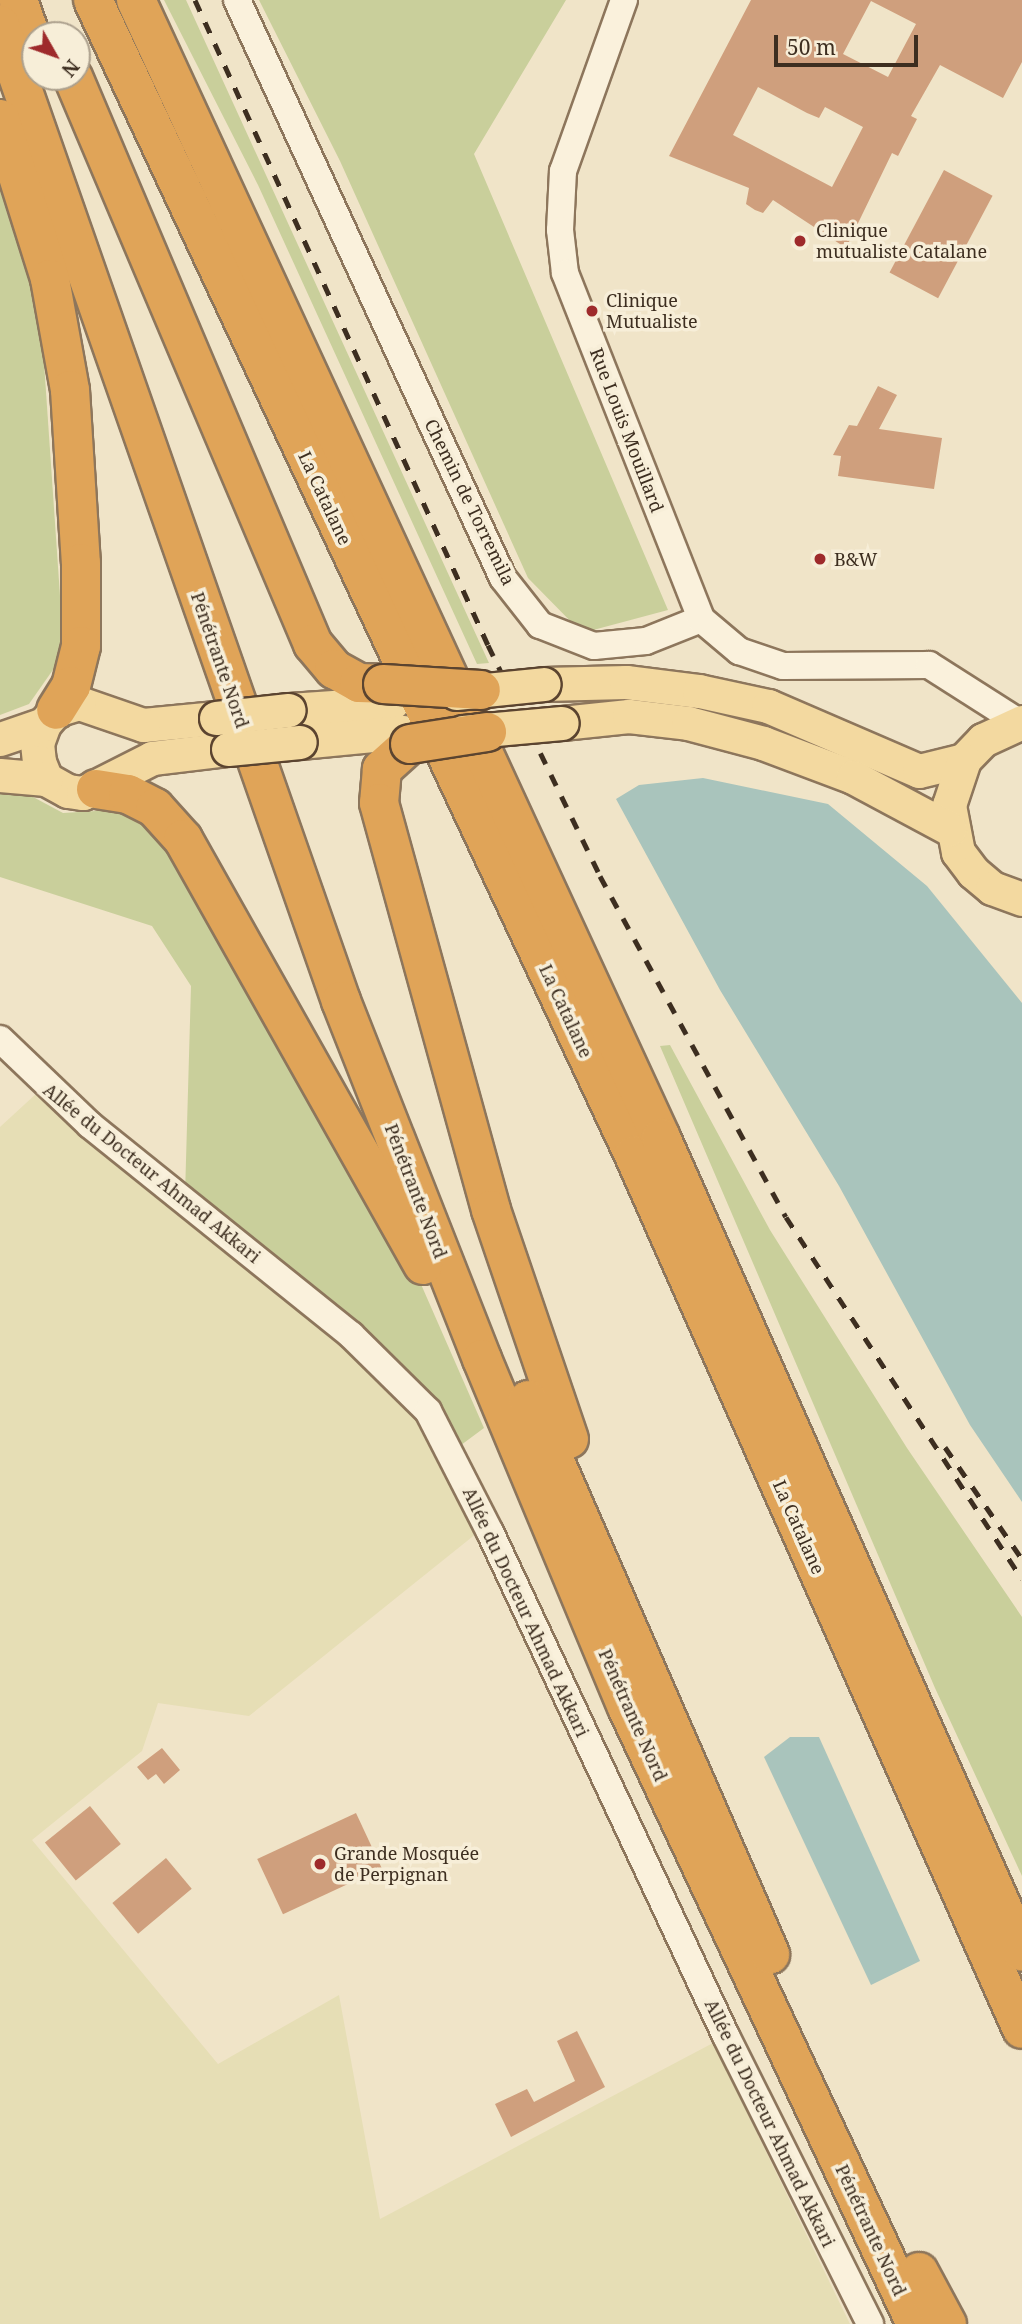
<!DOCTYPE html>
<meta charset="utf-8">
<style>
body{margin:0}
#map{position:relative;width:1022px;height:2324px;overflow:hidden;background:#f0e4c8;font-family:"Noto Serif",serif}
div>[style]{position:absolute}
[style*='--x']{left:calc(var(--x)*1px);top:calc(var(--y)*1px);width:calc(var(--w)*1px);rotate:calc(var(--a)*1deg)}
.farmland>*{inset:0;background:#e6deb5}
.green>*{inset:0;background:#c9cf9b}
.water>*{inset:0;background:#a9c4bc}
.building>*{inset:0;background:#cf9f7d;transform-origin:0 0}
.roads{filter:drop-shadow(2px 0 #8d765c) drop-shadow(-2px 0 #8d765c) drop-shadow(0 2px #8d765c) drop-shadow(0 -2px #8d765c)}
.minor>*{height:26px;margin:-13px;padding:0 13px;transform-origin:13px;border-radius:13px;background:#faf1dc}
.major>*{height:33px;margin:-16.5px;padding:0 16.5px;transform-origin:16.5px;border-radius:16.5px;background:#f3d9a0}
.highway>*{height:38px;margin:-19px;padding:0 19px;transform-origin:19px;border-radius:19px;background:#e0a458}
.rail>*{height:5px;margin-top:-2.5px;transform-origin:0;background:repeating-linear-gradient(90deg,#3d2e20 0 12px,transparent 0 24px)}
.bridges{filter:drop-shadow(2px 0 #5b4430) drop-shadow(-2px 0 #5b4430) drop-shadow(0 2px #5b4430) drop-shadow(0 -2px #5b4430)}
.major-bridge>*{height:33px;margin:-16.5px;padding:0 16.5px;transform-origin:16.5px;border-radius:16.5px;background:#f3d9a0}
.highway-bridge>*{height:38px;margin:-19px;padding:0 19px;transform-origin:19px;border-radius:19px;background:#e0a458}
.dots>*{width:19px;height:19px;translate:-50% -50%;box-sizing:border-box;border:4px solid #f7eed8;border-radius:50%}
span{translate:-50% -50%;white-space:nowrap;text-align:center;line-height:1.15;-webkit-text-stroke:7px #f7eed8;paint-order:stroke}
.poi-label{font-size:18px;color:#3d2e20}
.left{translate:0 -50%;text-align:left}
.street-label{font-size:18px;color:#3d2e20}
.north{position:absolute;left:21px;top:21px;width:70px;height:70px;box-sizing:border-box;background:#f7eed8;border:2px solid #ada18e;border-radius:50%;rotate:130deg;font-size:19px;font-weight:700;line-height:28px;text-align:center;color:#3d2e20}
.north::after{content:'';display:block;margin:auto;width:24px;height:32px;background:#9e2a2b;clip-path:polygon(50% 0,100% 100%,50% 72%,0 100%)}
.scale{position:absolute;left:774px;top:35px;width:144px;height:32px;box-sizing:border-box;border:4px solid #3d2e20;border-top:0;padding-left:9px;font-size:21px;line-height:24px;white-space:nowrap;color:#3d2e20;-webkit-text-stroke:5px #f7eed8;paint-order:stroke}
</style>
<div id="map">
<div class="farmland">
<i style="clip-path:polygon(37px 1093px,319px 1320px,417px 1412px,477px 1533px,249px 1716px,158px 1703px,142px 1751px,32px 1840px,218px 2064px,339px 1995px,380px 2219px,713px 2043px,850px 2324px,0 2324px,0 1127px)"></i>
</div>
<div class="green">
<i style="clip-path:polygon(164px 0,186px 0,489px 663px,477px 664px,258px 185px)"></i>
<i style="clip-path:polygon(259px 0,566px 0,474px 154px,668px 610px,582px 633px,528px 578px,340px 161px)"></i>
<i style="clip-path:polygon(0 181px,41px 319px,64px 654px,29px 704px,0 715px)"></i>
<i style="clip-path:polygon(0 790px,20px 790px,63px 813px,128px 809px,150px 821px,413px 1266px,484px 1428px,457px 1448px,185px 1195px,191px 986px,152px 926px,0 877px)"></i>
<i style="clip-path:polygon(670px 1045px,770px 1230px,907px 1448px,1022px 1617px,1022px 1876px,935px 1688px,660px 1046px)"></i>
</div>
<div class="water">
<i style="clip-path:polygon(703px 778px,828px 804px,927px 886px,1022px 1003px,1022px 1502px,970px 1425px,839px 1186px,720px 990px,616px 799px,639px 785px)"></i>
<i style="clip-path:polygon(790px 1737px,819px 1737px,920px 1961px,871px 1985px,764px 1757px)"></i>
</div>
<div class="building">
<i style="clip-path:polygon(evenodd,751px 0,1022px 0,1022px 62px,1003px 98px,940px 65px,911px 116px,917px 119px,898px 156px,892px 153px,846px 248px,773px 200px,763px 213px,755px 210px,746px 204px,749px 188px,669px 156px,751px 0,871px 1px,916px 24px,888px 77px,843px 54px,871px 1px,751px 0,758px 87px,807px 113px,819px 118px,825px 107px,863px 127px,832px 187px,733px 135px,758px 87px)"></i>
<i style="left:944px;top:170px;width:55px;height:116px;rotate:28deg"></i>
<i style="clip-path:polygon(878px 386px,897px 395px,879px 429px,942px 438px,934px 489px,838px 476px,841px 456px,833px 455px,849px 425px,857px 426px)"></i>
<i style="clip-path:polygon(162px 1748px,180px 1770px,164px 1784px,156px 1774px,148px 1780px,137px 1767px)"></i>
<i style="left:90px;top:1806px;width:49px;height:58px;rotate:51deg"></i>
<i style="left:356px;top:1813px;width:61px;height:109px;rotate:65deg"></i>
<i style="left:166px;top:1858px;width:40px;height:70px;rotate:50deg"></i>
<i style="clip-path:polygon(577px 2031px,605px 2087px,511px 2137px,495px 2104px,527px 2089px,534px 2102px,575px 2081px,557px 2041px)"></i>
</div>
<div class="roads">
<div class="minor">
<i style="--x:237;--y:0;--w:636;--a:65.29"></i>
<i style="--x:503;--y:578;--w:60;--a:51.8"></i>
<i style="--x:540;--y:625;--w:58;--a:21.3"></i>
<i style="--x:594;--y:646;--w:52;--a:-5.5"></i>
<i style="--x:646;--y:641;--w:59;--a:-21.8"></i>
<i style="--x:624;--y:0;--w:182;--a:109.6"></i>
<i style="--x:563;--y:171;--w:59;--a:92.9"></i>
<i style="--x:560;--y:230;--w:43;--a:83.4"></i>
<i style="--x:565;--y:273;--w:372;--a:68.5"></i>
<i style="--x:701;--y:619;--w:50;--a:40.1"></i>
<i style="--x:739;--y:651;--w:46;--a:18.8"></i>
<i style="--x:783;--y:666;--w:146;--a:-0.4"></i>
<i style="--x:929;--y:665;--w:108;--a:32.5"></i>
<i style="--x:0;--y:1039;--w:124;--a:43.7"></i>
<i style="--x:90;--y:1125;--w:335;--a:38.8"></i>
<i style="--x:351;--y:1335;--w:108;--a:44.6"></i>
<i style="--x:428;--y:1411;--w:136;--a:62.9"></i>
<i style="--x:490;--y:1532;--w:557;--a:64.91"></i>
<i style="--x:726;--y:2036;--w:322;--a:63.4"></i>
</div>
<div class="major">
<i style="--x:544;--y:684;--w:82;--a:-1.4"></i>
<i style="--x:626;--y:682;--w:74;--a:7"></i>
<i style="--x:699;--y:691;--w:71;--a:12.3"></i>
<i style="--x:768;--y:706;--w:164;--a:23.3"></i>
<i style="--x:919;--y:771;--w:46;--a:-13.7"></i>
<i style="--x:289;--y:710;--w:103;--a:-3.9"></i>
<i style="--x:216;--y:718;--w:73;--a:174.5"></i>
<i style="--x:143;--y:725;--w:68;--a:-161"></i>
<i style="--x:79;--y:703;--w:24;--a:163"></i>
<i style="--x:56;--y:710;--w:18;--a:131"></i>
<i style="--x:44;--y:724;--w:20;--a:110"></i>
<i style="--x:37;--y:743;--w:19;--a:84"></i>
<i style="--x:39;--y:762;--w:18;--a:68"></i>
<i style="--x:46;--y:779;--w:25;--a:29"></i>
<i style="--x:68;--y:791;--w:15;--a:8"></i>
<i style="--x:83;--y:793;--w:77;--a:-26.9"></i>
<i style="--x:152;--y:758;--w:77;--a:-6.8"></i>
<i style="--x:1022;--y:722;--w:43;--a:155.2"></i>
<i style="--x:983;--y:740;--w:28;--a:134"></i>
<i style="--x:964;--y:760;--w:47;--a:108.4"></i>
<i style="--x:949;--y:805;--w:48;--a:79.2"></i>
<i style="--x:958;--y:852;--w:25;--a:53"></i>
<i style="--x:973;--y:872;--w:25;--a:40"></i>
<i style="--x:992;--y:888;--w:32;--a:20"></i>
<i style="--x:562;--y:723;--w:67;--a:-6"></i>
<i style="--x:629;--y:716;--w:59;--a:6.8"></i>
<i style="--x:688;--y:723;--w:78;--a:14.9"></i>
<i style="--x:763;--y:743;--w:96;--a:20.7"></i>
<i style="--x:853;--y:777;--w:110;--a:28.2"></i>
<i style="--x:0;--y:739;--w:46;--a:-18.8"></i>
<i style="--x:300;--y:742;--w:104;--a:-5.5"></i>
<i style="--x:0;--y:775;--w:46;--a:5"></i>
</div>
<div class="highway">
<i style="--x:18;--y:0;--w:52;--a:70.9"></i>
<i style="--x:93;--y:0;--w:1275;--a:64.9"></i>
<i style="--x:634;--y:1155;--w:956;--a:66.06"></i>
<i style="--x:136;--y:0;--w:1253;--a:65.23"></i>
<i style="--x:661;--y:1138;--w:890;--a:66.08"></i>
<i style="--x:0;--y:25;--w:1034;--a:70.74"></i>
<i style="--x:341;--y:1001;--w:385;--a:68.5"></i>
<i style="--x:482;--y:1359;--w:377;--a:67.4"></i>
<i style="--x:627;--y:1707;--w:681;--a:64.9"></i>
<i style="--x:73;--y:77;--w:616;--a:67.06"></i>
<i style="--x:313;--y:644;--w:33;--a:50"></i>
<i style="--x:334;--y:669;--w:29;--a:29"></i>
<i style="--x:359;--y:683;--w:24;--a:2"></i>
<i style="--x:0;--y:119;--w:168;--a:72.6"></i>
<i style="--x:50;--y:279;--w:113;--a:79.8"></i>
<i style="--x:70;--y:390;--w:173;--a:86.4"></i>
<i style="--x:81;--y:563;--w:83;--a:90"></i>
<i style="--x:81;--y:646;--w:41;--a:104"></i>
<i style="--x:71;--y:686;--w:28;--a:122"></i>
<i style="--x:410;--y:744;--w:38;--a:138"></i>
<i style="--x:382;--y:769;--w:34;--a:95"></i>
<i style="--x:379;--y:803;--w:422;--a:74.6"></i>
<i style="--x:491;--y:1210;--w:242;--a:71.2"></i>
<i style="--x:96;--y:789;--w:32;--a:9"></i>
<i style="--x:128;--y:794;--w:30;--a:27"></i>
<i style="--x:155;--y:808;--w:42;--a:47.9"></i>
<i style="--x:183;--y:839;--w:489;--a:60.6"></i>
<i style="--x:528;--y:1400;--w:605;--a:66.4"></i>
<i style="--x:919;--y:2272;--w:59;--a:61.7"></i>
</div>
</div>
<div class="rail">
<i style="--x:195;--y:0;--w:708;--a:65.57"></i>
<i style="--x:488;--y:645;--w:257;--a:64.1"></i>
<i style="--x:600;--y:876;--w:388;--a:61.4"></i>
<i style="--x:786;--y:1217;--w:432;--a:56.9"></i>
<i style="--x:945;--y:1447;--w:136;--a:55.5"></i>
</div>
<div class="bridges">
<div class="major-bridge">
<i style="--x:456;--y:693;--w:88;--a:-5.8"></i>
<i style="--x:216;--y:718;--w:73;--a:-6.3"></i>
<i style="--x:463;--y:732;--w:99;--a:-5.2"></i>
<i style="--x:228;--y:749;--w:72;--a:-5.6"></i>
</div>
<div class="highway-bridge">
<i style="--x:383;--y:684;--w:98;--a:3.5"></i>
<i style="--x:410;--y:744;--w:78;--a:-8.9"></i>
</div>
</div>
<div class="dots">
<i style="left:800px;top:241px;background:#9e2a2b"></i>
<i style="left:592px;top:311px;background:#9e2a2b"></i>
<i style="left:820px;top:559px;background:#9e2a2b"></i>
<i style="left:320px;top:1864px;background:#9e2a2b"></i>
</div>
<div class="poi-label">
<span class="left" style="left:816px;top:241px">Clinique<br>mutualiste Catalane</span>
<span class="left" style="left:606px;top:311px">Clinique<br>Mutualiste</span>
<span class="left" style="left:834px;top:559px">B&amp;W</span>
<span class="left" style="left:334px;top:1864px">Grande Mosquée<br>de Perpignan</span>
</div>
<div class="street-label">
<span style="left:627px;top:430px;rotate:69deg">Rue Louis Mouillard</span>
<span style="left:325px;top:498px;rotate:65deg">La Catalane</span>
<span style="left:470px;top:502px;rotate:64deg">Chemin de Torremila</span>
<span style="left:220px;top:660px;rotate:71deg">Pénétrante Nord</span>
<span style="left:566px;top:1011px;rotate:65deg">La Catalane</span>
<span style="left:152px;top:1173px;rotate:39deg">Allée du Docteur Ahmad Akkari</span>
<span style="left:416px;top:1191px;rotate:69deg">Pénétrante Nord</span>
<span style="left:799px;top:1527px;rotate:66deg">La Catalane</span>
<span style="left:526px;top:1612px;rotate:65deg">Allée du Docteur Ahmad Akkari</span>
<span style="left:633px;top:1715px;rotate:66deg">Pénétrante Nord</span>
<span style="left:770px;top:2123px;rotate:64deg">Allée du Docteur Ahmad Akkari</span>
<span style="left:871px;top:2230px;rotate:65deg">Pénétrante Nord</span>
</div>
<div class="north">N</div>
<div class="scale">50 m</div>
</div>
